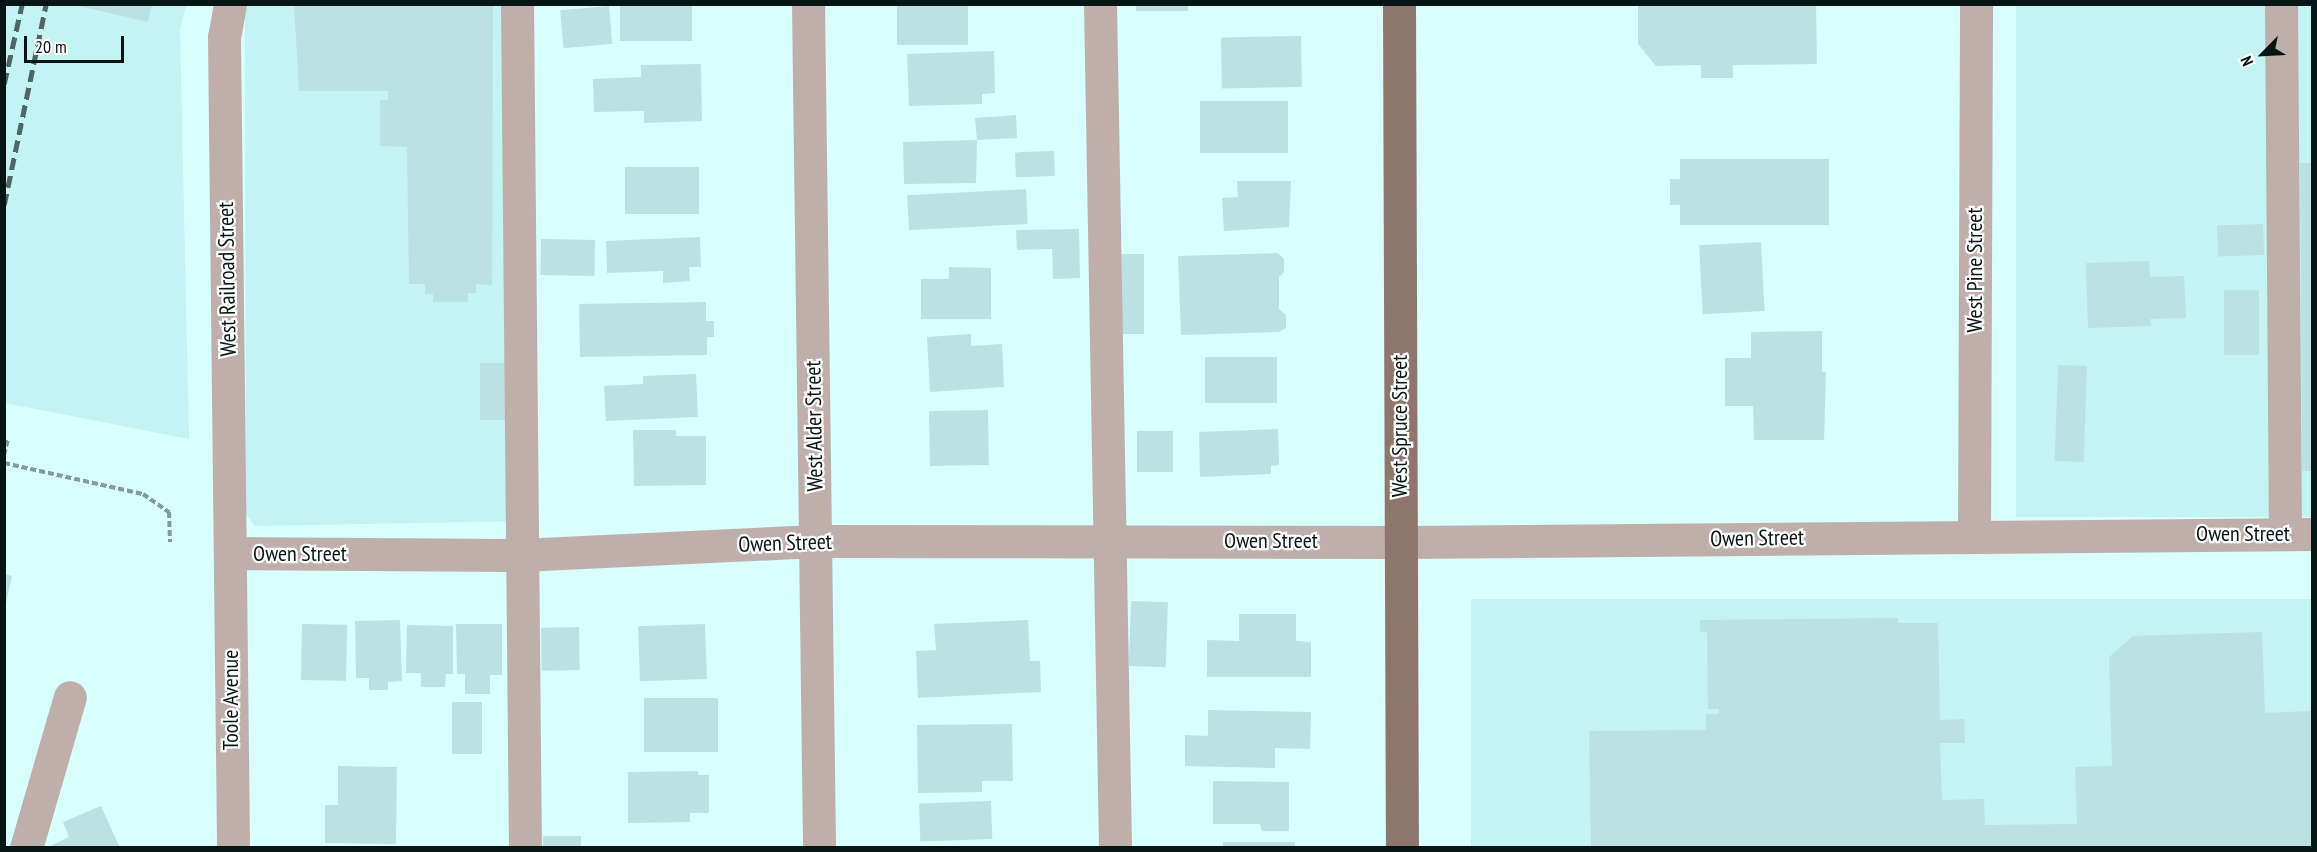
<!DOCTYPE html>
<style>
body{margin:0}
#map{position:relative;width:2317px;height:852px;overflow:hidden;background:#d8fefe;font-family:"PT Sans Narrow",sans-serif}
div>[style]{position:absolute}
[style*='--x']{left:calc(var(--x)*1px);top:calc(var(--y)*1px);width:calc(var(--w)*1px);rotate:calc(var(--a)*1deg)}
.built>*{inset:0;background:#c3f3f3;transform-origin:0 0}
.building>*{inset:0;background:#bbe1e2;transform-origin:0 0}
.path>*{height:4px;margin-top:-2px;transform-origin:0;background:repeating-linear-gradient(90deg,#809c9c 0 6px,transparent 0 9px)}
.minor>*{height:33px;margin:-16.5px;padding:0 16.5px;transform-origin:16.5px;border-radius:16.5px;background:#beafab}
.major>*{height:33px;margin:-16.5px;padding:0 16.5px;transform-origin:16.5px;border-radius:16.5px;background:#8e756e}
.rail>*{height:4.5px;margin-top:-2.25px;transform-origin:0;background:repeating-linear-gradient(90deg,#4f6666 0 12px,transparent 0 18px)}
span{translate:-50% -50%;white-space:nowrap;text-align:center;line-height:1.15;-webkit-text-stroke:4.5px #fff;paint-order:stroke}
.street-label{font-size:22px;color:#071515}
.frame{position:absolute;inset:0;border:6px solid #071515;pointer-events:none}
.north{position:absolute;left:2233px;top:24px;width:60px;height:60px;-webkit-text-stroke:4px #fff;paint-order:stroke;rotate:246deg;font-size:16px;font-weight:700;line-height:24px;text-align:center;color:#071515}
.north::after{content:'';display:block;margin:auto;width:21px;height:27px;background:#071515;clip-path:polygon(50% 0,100% 100%,50% 72%,0 100%)}
.scale{position:absolute;left:24px;top:36px;width:100px;height:27px;box-sizing:border-box;border:3px solid #071515;border-top:0;padding-left:8px;font-size:18px;line-height:21px;white-space:nowrap;color:#071515;-webkit-text-stroke:4px #fff;paint-order:stroke}
</style>
<div id="map">
<div class="built">
<i style="clip-path:polygon(4px 5px,186px 5px,180px 30px,189px 439px,5px 403px)"></i>
<i style="clip-path:polygon(245px 5px,517px 5px,519px 521px,255px 526px,246px 514px)"></i>
<i style="left:2016px;top:5px;width:296px;height:512px"></i>
<i style="left:2312px;top:599px;width:248px;height:841px;rotate:90deg"></i>
</div>
<div class="building">
<i style="clip-path:polygon(70px 4px,152px 4px,148px 22px)"></i>
<i style="clip-path:polygon(294px 4px,493px 4px,492px 285px,476px 284px,476px 293px,468px 293px,468px 302px,433px 302px,433px 294px,425px 294px,425px 284px,409px 284px,407px 147px,380px 146px,380px 100px,388px 100px,388px 91px,299px 91px)"></i>
<i style="left:620px;top:4px;width:72px;height:37px"></i>
<i style="left:897px;top:4px;width:71px;height:41px"></i>
<i style="left:1136px;top:4px;width:52px;height:7px"></i>
<i style="clip-path:polygon(1638px 4px,1816px 4px,1817px 64px,1733px 65px,1733px 78px,1701px 78px,1701px 65px,1656px 66px,1638px 44px)"></i>
<i style="left:609px;top:6px;width:38px;height:49px;rotate:85deg"></i>
<i style="left:1301px;top:36px;width:51px;height:80px;rotate:89deg"></i>
<i style="clip-path:polygon(994px 51px,995px 93px,982px 94px,982px 104px,909px 106px,907px 54px)"></i>
<i style="clip-path:polygon(701px 64px,702px 121px,644px 123px,644px 111px,594px 112px,593px 79px,641px 77px,641px 65px)"></i>
<i style="left:1288px;top:101px;width:52px;height:88px;rotate:90deg"></i>
<i style="clip-path:polygon(1016px 115px,1017px 138px,977px 140px,976px 183px,904px 184px,903px 142px,977px 140px,975px 118px)"></i>
<i style="left:1054px;top:151px;width:25px;height:39px;rotate:88deg"></i>
<i style="clip-path:polygon(1680px 159px,1829px 159px,1829px 225px,1680px 225px,1680px 205px,1670px 205px,1670px 179px,1680px 179px)"></i>
<i style="clip-path:polygon(2300px 163px,2312px 163px,2312px 471px,2302px 471px)"></i>
<i style="left:699px;top:167px;width:47px;height:74px;rotate:90deg"></i>
<i style="clip-path:polygon(1237px 181px,1291px 181px,1289px 227px,1224px 231px,1222px 198px,1238px 197px)"></i>
<i style="left:1026px;top:189px;width:35px;height:119px;rotate:87deg"></i>
<i style="left:2263px;top:224px;width:31px;height:46px;rotate:88deg"></i>
<i style="clip-path:polygon(1079px 229px,1080px 278px,1053px 279px,1052px 249px,1017px 250px,1016px 230px)"></i>
<i style="clip-path:polygon(700px 237px,701px 267px,689px 267px,690px 281px,663px 283px,663px 271px,607px 273px,606px 241px)"></i>
<i style="left:541px;top:239px;width:54px;height:36px;rotate:1deg"></i>
<i style="left:1761px;top:242px;width:69px;height:62px;rotate:87deg"></i>
<i style="clip-path:polygon(1278px 253px,1284px 259px,1284px 272px,1279px 277px,1279px 309px,1286px 315px,1286px 328px,1279px 332px,1181px 335px,1178px 256px)"></i>
<i style="left:1116px;top:254px;width:28px;height:80px"></i>
<i style="clip-path:polygon(2149px 261px,2150px 277px,2184px 276px,2186px 318px,2150px 319px,2151px 326px,2088px 328px,2086px 263px)"></i>
<i style="clip-path:polygon(949px 267px,991px 268px,991px 319px,921px 319px,921px 279px,949px 279px)"></i>
<i style="left:2224px;top:290px;width:35px;height:65px"></i>
<i style="clip-path:polygon(706px 302px,706px 321px,714px 321px,714px 337px,707px 337px,707px 355px,580px 357px,579px 304px)"></i>
<i style="clip-path:polygon(1822px 331px,1822px 372px,1826px 372px,1824px 440px,1754px 440px,1753px 406px,1725px 406px,1725px 358px,1751px 358px,1751px 332px)"></i>
<i style="clip-path:polygon(971px 334px,971px 346px,1002px 344px,1004px 387px,930px 392px,927px 337px)"></i>
<i style="left:1277px;top:357px;width:46px;height:72px;rotate:90deg"></i>
<i style="left:480px;top:363px;width:31px;height:57px"></i>
<i style="left:2058px;top:365px;width:29px;height:96px;rotate:2deg"></i>
<i style="clip-path:polygon(696px 374px,698px 417px,606px 421px,604px 386px,643px 384px,643px 376px)"></i>
<i style="left:988px;top:410px;width:55px;height:59px;rotate:89deg"></i>
<i style="clip-path:polygon(1278px 429px,1279px 465px,1271px 466px,1271px 474px,1200px 477px,1199px 432px)"></i>
<i style="clip-path:polygon(633px 430px,676px 430px,676px 436px,706px 436px,706px 485px,634px 486px)"></i>
<i style="left:1137px;top:431px;width:36px;height:41px"></i>
<i style="clip-path:polygon(4px 574px,12px 576px,5px 608px,4px 608px)"></i>
<i style="left:1131px;top:601px;width:37px;height:65px;rotate:2deg"></i>
<i style="clip-path:polygon(1239px 614px,1296px 614px,1296px 641px,1311px 642px,1311px 677px,1207px 677px,1207px 640px,1239px 641px)"></i>
<i style="clip-path:polygon(1898px 618px,1898px 623px,1938px 623px,1940px 720px,1964px 719px,1965px 743px,1940px 743px,1942px 800px,1984px 799px,1985px 825px,2077px 824px,2075px 767px,2112px 766px,2109px 657px,2133px 636px,2262px 632px,2265px 713px,2312px 711px,2312px 848px,1591px 848px,1589px 731px,1706px 730px,1706px 714px,1719px 714px,1719px 709px,1708px 709px,1707px 632px,1700px 632px,1700px 620px)"></i>
<i style="clip-path:polygon(400px 620px,402px 681px,388px 682px,388px 690px,369px 690px,369px 678px,356px 678px,355px 621px)"></i>
<i style="clip-path:polygon(1028px 620px,1030px 661px,1040px 661px,1041px 692px,918px 698px,916px 651px,936px 650px,934px 624px)"></i>
<i style="left:302px;top:624px;width:45px;height:56px;rotate:1deg"></i>
<i style="clip-path:polygon(456px 624px,502px 624px,502px 675px,490px 675px,490px 694px,465px 694px,465px 674px,457px 674px)"></i>
<i style="left:705px;top:624px;width:55px;height:67px;rotate:88deg"></i>
<i style="clip-path:polygon(407px 625px,453px 626px,453px 674px,446px 674px,445px 687px,421px 687px,421px 673px,406px 673px)"></i>
<i style="left:579px;top:627px;width:43px;height:38px;rotate:89deg"></i>
<i style="left:644px;top:698px;width:74px;height:54px"></i>
<i style="left:452px;top:702px;width:30px;height:52px"></i>
<i style="clip-path:polygon(1208px 710px,1311px 712px,1310px 749px,1275px 748px,1275px 768px,1185px 766px,1185px 735px,1208px 736px)"></i>
<i style="clip-path:polygon(1012px 724px,1013px 781px,982px 781px,982px 792px,918px 793px,917px 725px)"></i>
<i style="clip-path:polygon(338px 766px,397px 767px,396px 844px,325px 843px,325px 805px,338px 805px)"></i>
<i style="clip-path:polygon(698px 771px,698px 775px,709px 775px,709px 813px,690px 813px,690px 822px,628px 823px,628px 772px)"></i>
<i style="clip-path:polygon(1213px 781px,1289px 782px,1289px 831px,1262px 831px,1260px 824px,1213px 824px)"></i>
<i style="left:991px;top:801px;width:38px;height:72px;rotate:88deg"></i>
<i style="clip-path:polygon(101px 806px,120px 848px,46px 848px,69px 837px,63px 822px)"></i>
<i style="left:581px;top:836px;width:12px;height:38px;rotate:90deg"></i>
<i style="left:1223px;top:842px;width:72px;height:6px"></i>
</div>
<div class="path">
<i style="--x:4;--y:455;--w:16;--a:-76"></i>
<i style="--x:4;--y:463;--w:142;--a:12.6"></i>
<i style="--x:143;--y:494;--w:32;--a:35"></i>
<i style="--x:169;--y:512;--w:30;--a:88"></i>
</div>
<div class="minor">
<i style="--x:230;--y:4;--w:34;--a:100"></i>
<i style="--x:224;--y:37;--w:811;--a:89.36"></i>
<i style="--x:517;--y:4;--w:844;--a:89.46"></i>
<i style="--x:808;--y:4;--w:844;--a:89.25"></i>
<i style="--x:1100;--y:4;--w:844;--a:88.98"></i>
<i style="--x:2281;--y:4;--w:530;--a:89.57"></i>
<i style="--x:1974;--y:536;--w:532;--a:-89.78"></i>
<i style="--x:231;--y:553;--w:289;--a:0.4"></i>
<i style="--x:520;--y:555;--w:296;--a:-2.7"></i>
<i style="--x:816;--y:541;--w:585;--a:0.1"></i>
<i style="--x:1401;--y:542;--w:911;--a:-0.5"></i>
<i style="--x:26;--y:848;--w:157;--a:-73.8"></i>
</div>
<div class="major">
<i style="--x:1399;--y:4;--w:844;--a:89.8"></i>
</div>
<div class="rail">
<i style="--x:4;--y:84;--w:82;--a:-77.3"></i>
<i style="--x:4;--y:205;--w:205;--a:-78.2"></i>
</div>
<div class="street-label">
<span style="left:1975px;top:270px;rotate:-90deg">West Pine Street</span>
<span style="left:227px;top:279px;rotate:-91deg">West Railroad Street</span>
<span style="left:814px;top:426px;rotate:-91deg">West Alder Street</span>
<span style="left:1400px;top:426px;rotate:-90deg">West Spruce Street</span>
<span style="left:2243px;top:534px">Owen Street</span>
<span style="left:1757px;top:538px;rotate:-1deg">Owen Street</span>
<span style="left:1271px;top:541px">Owen Street</span>
<span style="left:785px;top:543px;rotate:-2deg">Owen Street</span>
<span style="left:300px;top:554px">Owen Street</span>
<span style="left:231px;top:700px;rotate:-90deg">Toole Avenue</span>
</div>
<div class="frame"></div>
<div class="north">N</div>
<div class="scale">20 m</div>
</div>
